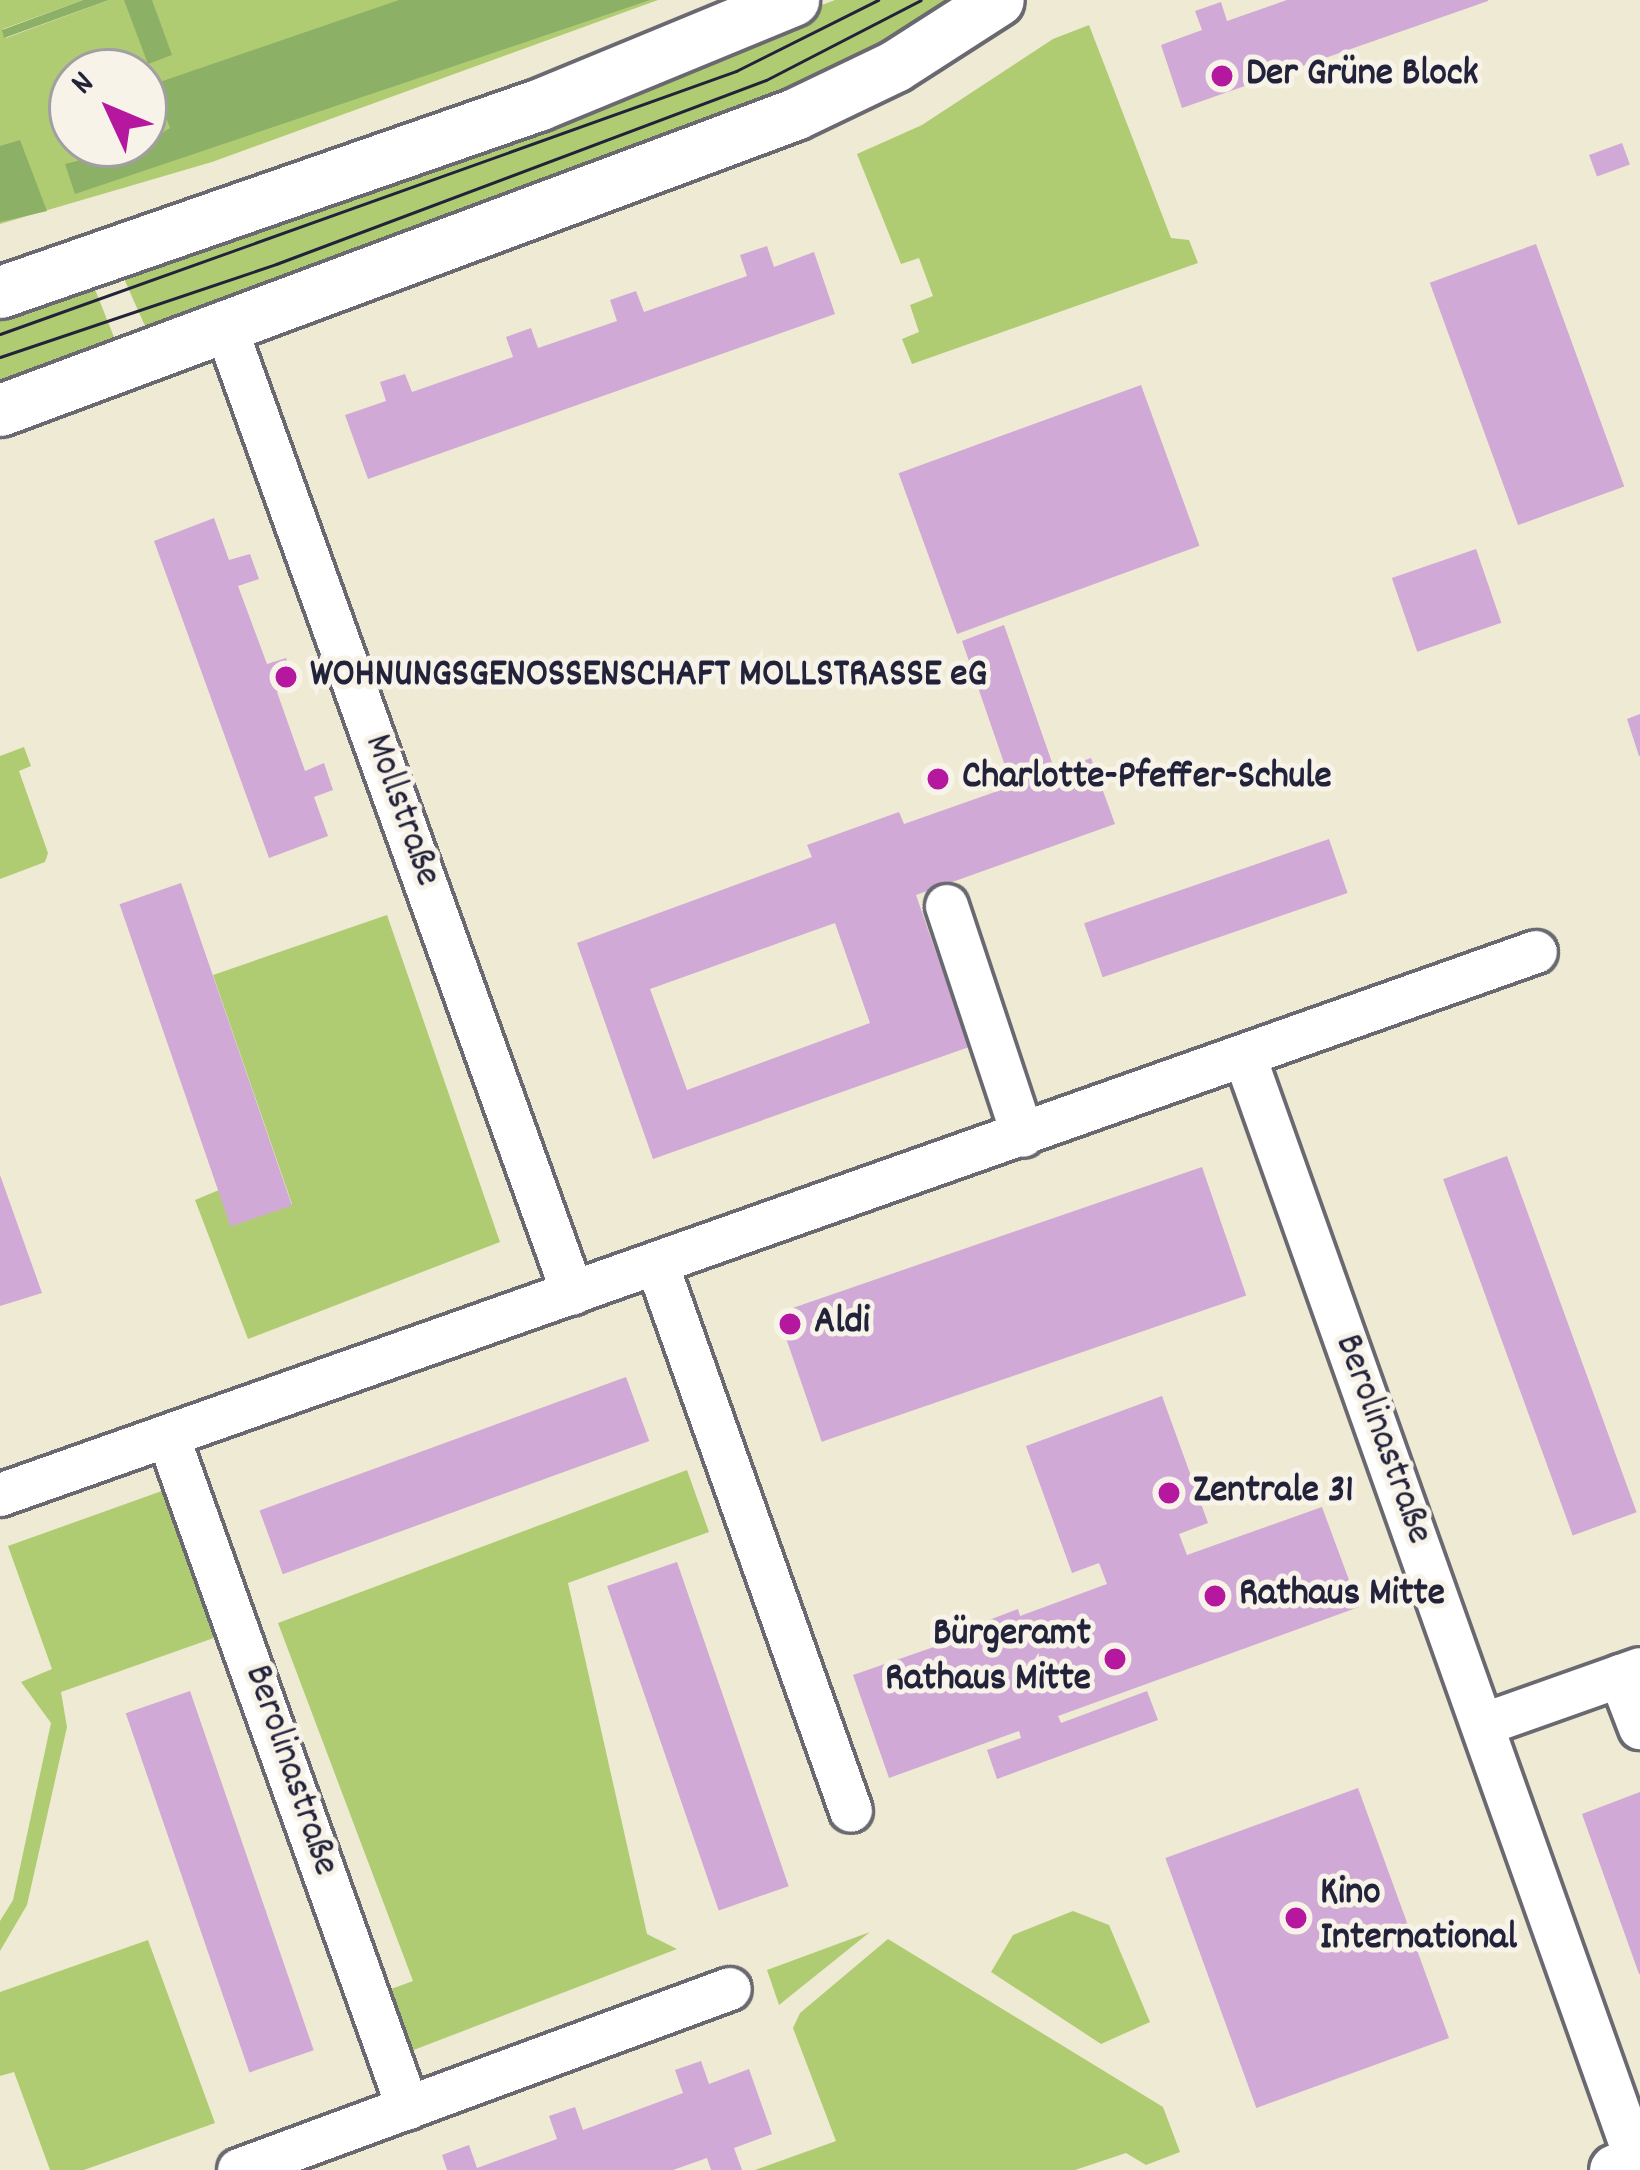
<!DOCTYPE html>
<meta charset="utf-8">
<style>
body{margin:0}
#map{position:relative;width:1640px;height:2170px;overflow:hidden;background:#efead3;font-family:Dekko,sans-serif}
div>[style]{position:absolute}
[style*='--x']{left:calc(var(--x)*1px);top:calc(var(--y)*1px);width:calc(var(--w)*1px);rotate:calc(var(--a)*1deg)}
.green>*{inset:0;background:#b0cc73}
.forest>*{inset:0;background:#8cb065}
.building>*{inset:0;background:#d0a9d6;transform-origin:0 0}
.roads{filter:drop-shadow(3px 0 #6a6870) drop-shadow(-3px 0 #6a6870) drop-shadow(0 3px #6a6870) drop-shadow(0 -3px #6a6870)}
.minor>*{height:42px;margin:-21px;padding:0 21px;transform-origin:21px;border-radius:21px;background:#fff}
.major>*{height:51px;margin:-25.5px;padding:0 25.5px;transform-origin:25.5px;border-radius:25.5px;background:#fff}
.tram>*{height:3px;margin:-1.5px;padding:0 1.5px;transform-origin:1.5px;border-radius:1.5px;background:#22223b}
.dots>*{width:33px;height:33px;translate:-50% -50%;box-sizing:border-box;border:6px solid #f7f3e8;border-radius:50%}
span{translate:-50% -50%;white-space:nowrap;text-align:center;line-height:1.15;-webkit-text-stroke:10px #f7f3e8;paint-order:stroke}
.poi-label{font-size:39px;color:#22223b;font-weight:700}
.left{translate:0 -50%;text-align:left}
.right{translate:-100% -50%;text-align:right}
.street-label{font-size:39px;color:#22223b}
.north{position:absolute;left:48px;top:48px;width:120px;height:120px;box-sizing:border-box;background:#f7f3e8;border:3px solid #a29fa3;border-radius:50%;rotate:314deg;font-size:33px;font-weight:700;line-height:48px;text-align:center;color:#22223b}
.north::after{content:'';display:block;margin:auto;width:42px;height:54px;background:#b5179e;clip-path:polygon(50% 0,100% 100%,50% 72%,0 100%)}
</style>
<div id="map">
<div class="green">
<i style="clip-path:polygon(evenodd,0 0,83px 0,3px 29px,6px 38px,109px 0,658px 0,212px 162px,0 224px,0 0,72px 72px,144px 72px,144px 144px,72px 144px,72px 72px)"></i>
<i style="clip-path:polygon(835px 0,964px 0,774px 101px,149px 335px,121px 272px)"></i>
<i style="clip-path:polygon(1089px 25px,1171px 238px,1189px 240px,1198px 263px,912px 364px,902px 339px,919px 332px,910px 305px,933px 296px,919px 258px,901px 264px,857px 154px,922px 125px,1053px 39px)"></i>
<i style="clip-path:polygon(92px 282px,118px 347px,0 388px,0 312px)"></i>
<i style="clip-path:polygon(24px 747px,31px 766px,19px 771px,48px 853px,45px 862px,0 879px,0 756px)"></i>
<i style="clip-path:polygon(387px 915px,500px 1242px,248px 1339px,195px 1200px,219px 1190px,231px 1226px,292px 1204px,213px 975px)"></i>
<i style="clip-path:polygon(687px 1470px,709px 1532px,568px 1583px,647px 1934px,677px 1949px,398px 2056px,369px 1997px,413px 1981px,278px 1623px)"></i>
<i style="clip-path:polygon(173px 1487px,225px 1634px,61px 1692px,67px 1727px,27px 1905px,0 1951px,0 1921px,13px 1900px,51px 1723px,21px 1682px,52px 1669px,8px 1546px)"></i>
<i style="clip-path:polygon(1073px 1911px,1109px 1925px,1150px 2022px,1101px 2044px,991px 1972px,1013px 1935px)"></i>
<i style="clip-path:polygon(870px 1932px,779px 2005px,767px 1970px)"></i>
<i style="clip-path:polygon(888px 1939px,1163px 2107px,1180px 2152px,1146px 2165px,1126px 2153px,1075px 2170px,755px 2170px,836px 2141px,793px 2028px,800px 2013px)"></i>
<i style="clip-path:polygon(148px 1940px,215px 2123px,84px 2170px,50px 2170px,14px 2072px,0 2076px,0 1992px)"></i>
</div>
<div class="forest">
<i style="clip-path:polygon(83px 0,109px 0,4px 38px,2px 30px)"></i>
<i style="clip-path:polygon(124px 0,152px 0,172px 55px,148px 64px)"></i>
<i style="clip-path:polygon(399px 0,650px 0,75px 194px,65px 164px,144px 144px,170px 128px,154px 84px)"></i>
<i style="clip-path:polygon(20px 140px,47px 211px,0 222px,0 146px)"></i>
</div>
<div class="building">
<i style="clip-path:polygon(1287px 0,1488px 0,1488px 1px,1182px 108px,1161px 45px,1202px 30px,1195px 11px,1221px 2px,1227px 21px)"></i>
<i style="left:1622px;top:143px;width:23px;height:35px;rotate:70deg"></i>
<i style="left:1536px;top:244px;width:258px;height:113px;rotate:70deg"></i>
<i style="clip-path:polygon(767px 246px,774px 267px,814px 252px,835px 314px,368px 479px,345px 415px,386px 401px,380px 382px,405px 374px,412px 392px,513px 357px,506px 337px,531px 328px,538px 348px,617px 321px,610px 300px,636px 291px,644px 312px,747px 276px,740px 255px)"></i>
<i style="left:1141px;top:385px;width:171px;height:258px;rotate:70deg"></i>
<i style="clip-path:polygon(214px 518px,229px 560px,250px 554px,259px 579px,238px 586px,267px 664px,286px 658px,296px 685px,277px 692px,305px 771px,324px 763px,333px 790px,314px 797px,328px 836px,269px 858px,154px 541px)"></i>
<i style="left:1476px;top:549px;width:78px;height:89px;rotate:71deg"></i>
<i style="clip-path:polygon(evenodd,1004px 625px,1055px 771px,1091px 758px,1115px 824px,916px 895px,969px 1047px,653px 1159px,577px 943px,812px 857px,807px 845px,899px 812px,904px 824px,1012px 786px,962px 641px,1004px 625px,835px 923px,870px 1023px,687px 1090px,650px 989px,835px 923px)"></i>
<i style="clip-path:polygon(1640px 714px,1640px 756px,1639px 756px,1627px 719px)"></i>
<i style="left:1329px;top:839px;width:57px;height:259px;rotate:71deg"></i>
<i style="left:181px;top:883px;width:341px;height:65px;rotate:71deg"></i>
<i style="left:1507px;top:1156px;width:379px;height:68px;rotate:70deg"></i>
<i style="left:1202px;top:1167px;width:136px;height:449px;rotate:71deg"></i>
<i style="clip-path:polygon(0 1175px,42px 1293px,0 1306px)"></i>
<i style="left:626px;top:1377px;width:68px;height:390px;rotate:70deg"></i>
<i style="clip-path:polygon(1162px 1396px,1208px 1523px,1179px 1534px,1187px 1555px,1322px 1507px,1359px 1607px,1058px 1716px,1061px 1723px,1147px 1691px,1158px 1720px,997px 1779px,987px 1750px,1021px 1738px,1019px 1731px,889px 1778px,853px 1675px,983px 1630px,981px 1623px,1018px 1609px,1020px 1616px,1107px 1584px,1099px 1563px,1072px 1573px,1026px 1446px)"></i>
<i style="left:677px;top:1562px;width:343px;height:74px;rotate:71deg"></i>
<i style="left:190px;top:1691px;width:380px;height:68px;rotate:71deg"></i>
<i style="left:1358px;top:1788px;width:266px;height:205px;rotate:70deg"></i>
<i style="clip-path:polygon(1640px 1792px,1640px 1974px,1639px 1974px,1582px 1814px)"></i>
<i style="clip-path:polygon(701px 2061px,709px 2084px,749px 2069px,772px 2134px,734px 2148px,742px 2170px,711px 2170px,707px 2158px,673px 2170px,447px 2170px,442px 2155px,469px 2145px,477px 2168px,557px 2139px,549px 2116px,575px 2107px,583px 2130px,683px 2093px,675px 2070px)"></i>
</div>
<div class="roads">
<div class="minor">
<i style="--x:226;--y:328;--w:1026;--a:70.24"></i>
<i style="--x:947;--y:906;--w:242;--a:71.7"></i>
<i style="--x:1245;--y:1057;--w:1172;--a:70.47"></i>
<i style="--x:657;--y:1264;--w:580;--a:70.47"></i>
<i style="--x:168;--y:1436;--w:714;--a:70.35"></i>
<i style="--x:0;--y:1495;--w:1629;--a:-19.47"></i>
<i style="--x:1620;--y:1676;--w:56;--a:69"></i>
<i style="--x:1485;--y:1724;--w:164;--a:-19.5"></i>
<i style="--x:239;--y:2170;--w:523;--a:-20.24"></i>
</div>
<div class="major">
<i style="--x:0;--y:292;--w:570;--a:-19.17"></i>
<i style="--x:538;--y:105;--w:276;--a:-22.4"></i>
<i style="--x:0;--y:410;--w:848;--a:-20.42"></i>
<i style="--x:795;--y:114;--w:111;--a:-25.6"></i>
<i style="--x:895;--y:66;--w:122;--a:-32.7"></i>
<i style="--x:1615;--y:2170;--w:27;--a:-20"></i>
</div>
</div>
<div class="tram">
<i style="--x:0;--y:334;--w:782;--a:-19.66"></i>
<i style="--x:736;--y:71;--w:159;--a:-26.6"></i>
<i style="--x:0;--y:357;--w:291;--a:-18.6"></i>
<i style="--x:276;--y:264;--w:523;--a:-20.58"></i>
<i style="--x:766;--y:80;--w:174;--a:-27.3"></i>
</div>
<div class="dots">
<i style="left:1222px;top:76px;background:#b5179e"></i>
<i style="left:286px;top:677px;background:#b5179e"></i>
<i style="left:938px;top:779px;background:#b5179e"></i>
<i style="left:790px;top:1324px;background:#b5179e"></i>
<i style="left:1169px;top:1493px;background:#b5179e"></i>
<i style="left:1215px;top:1596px;background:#b5179e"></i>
<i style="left:1115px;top:1659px;background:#b5179e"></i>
<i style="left:1296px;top:1918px;background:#b5179e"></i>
</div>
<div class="poi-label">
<span class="left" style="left:1246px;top:76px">Der Grüne Block</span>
<span class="left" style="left:310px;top:677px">WOHNUNGSGENOSSENSCHAFT MOLLSTRASSE eG</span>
<span class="left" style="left:962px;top:779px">Charlotte-Pfeffer-Schule</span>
<span class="left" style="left:814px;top:1324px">Aldi</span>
<span class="left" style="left:1193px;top:1493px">Zentrale 31</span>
<span class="left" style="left:1239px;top:1596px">Rathaus Mitte</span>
<span class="right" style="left:1091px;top:1659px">Bürgeramt<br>Rathaus Mitte</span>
<span class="left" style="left:1320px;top:1918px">Kino<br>International</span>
</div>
<div class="street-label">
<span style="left:400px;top:811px;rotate:70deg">Mollstraße</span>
<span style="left:1381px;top:1440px;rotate:70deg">Berolinastraße</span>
<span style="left:289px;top:1771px;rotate:71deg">Berolinastraße</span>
</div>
<div class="north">N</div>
</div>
